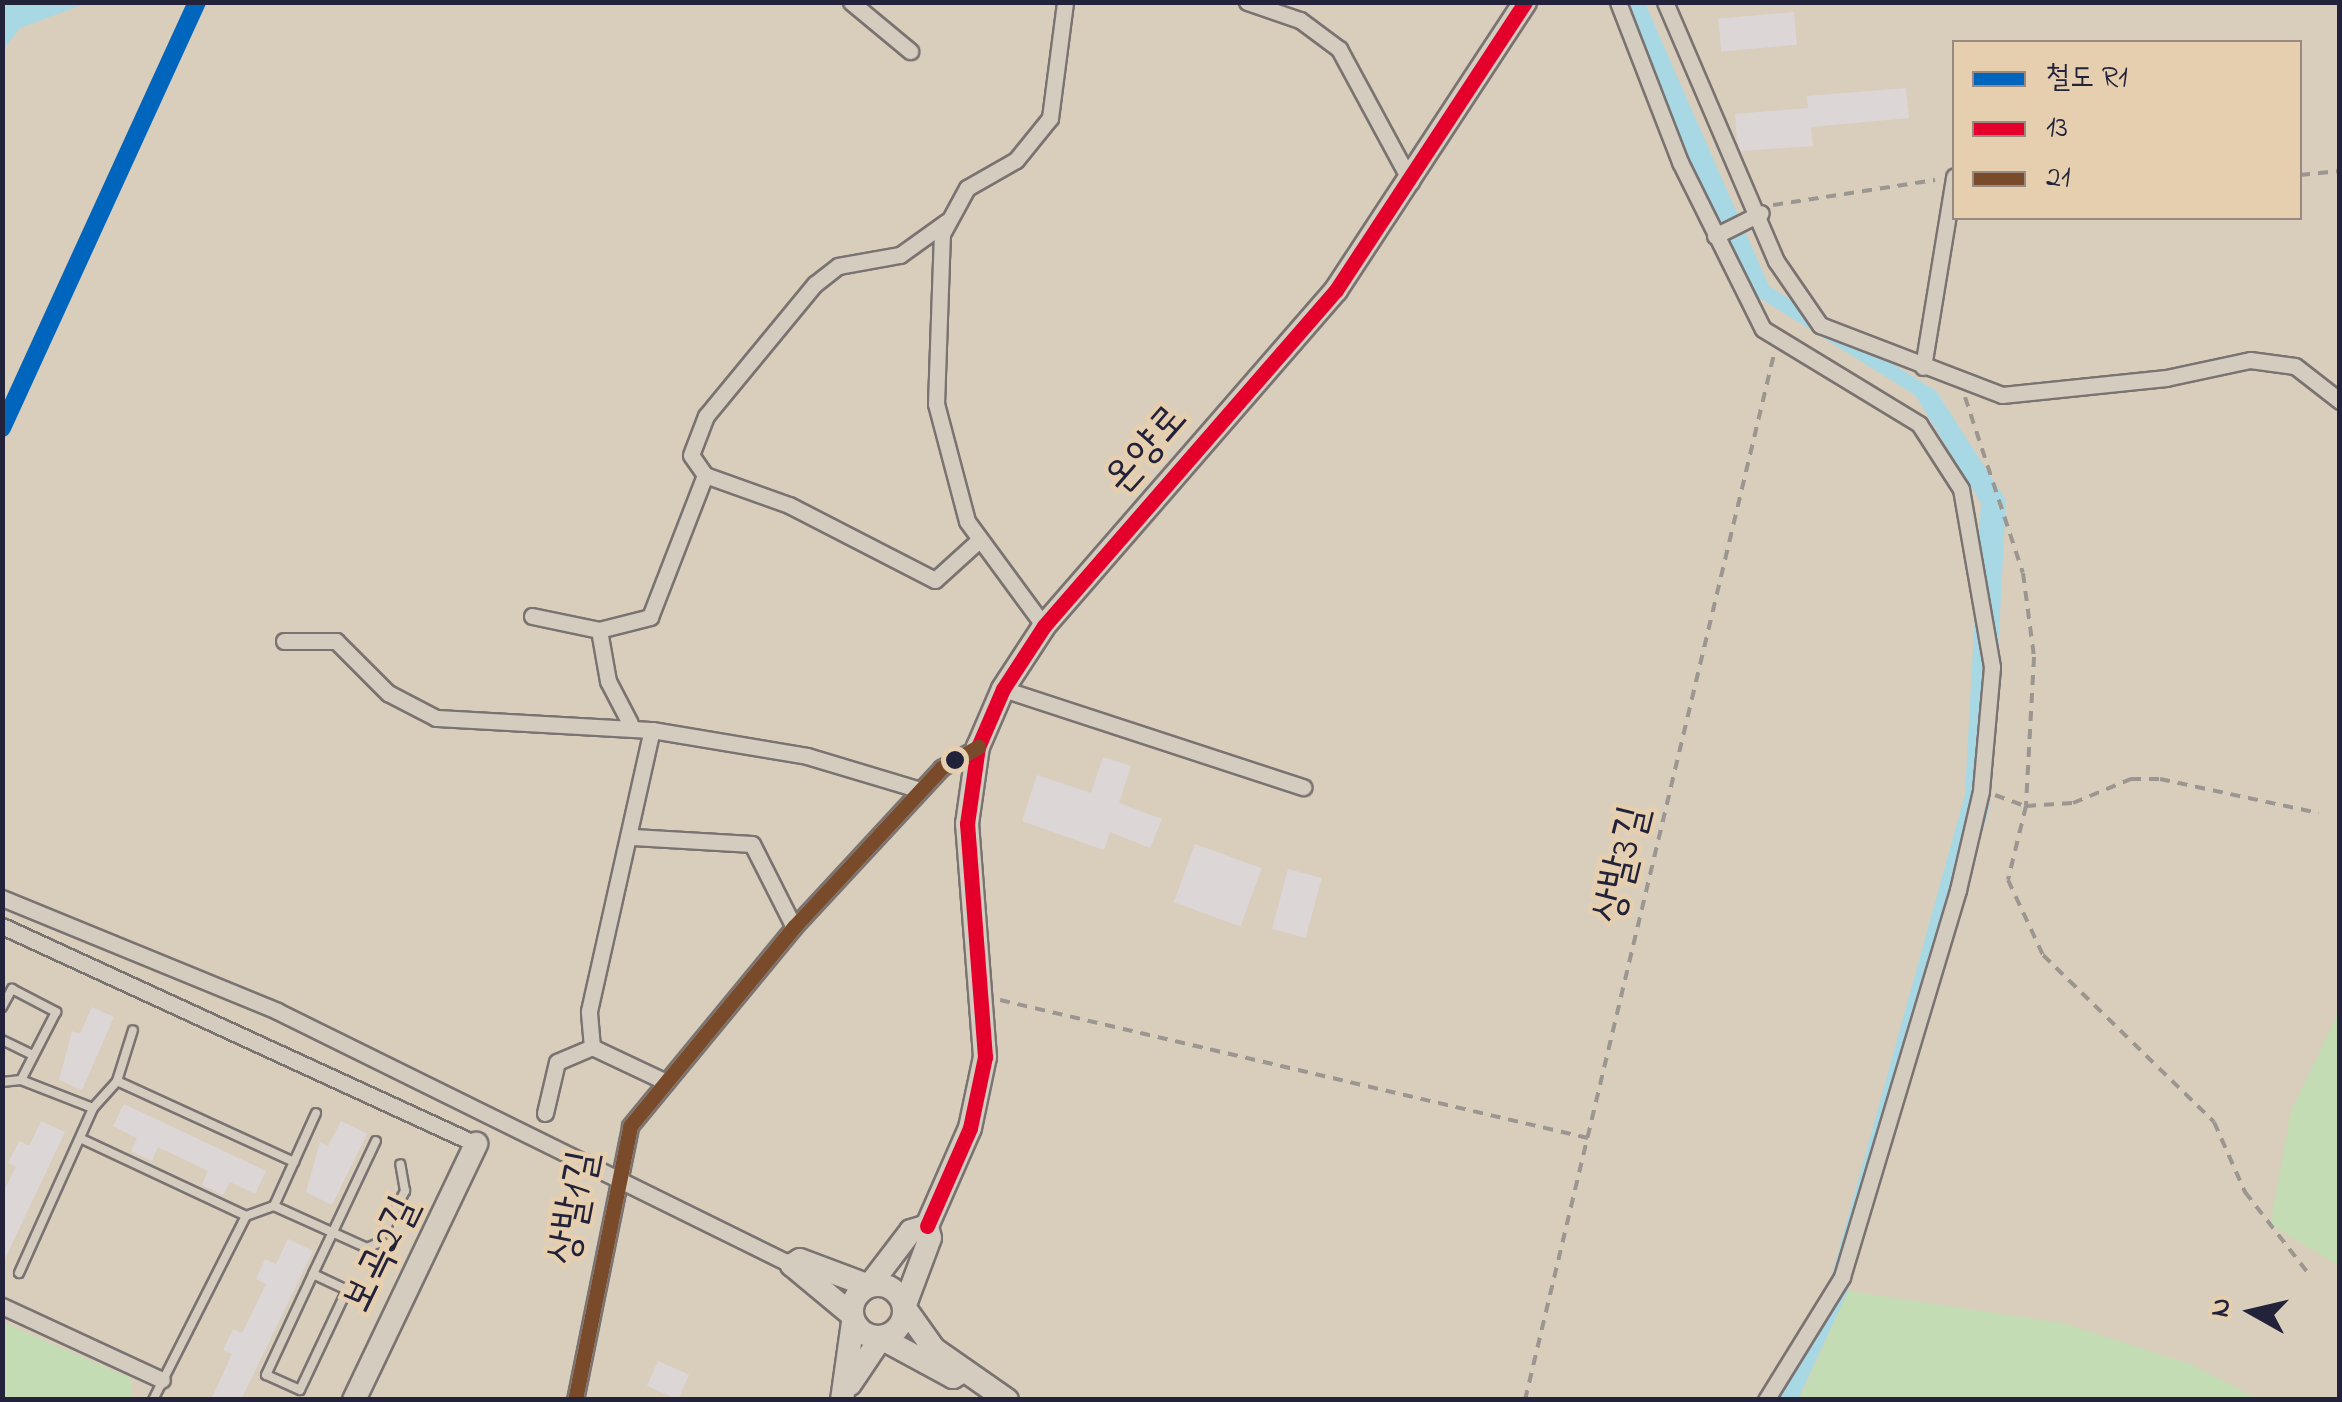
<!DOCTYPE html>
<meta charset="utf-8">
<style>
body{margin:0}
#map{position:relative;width:2342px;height:1402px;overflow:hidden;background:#d9cdbc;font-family:"Indie Flower","Poor Story",sans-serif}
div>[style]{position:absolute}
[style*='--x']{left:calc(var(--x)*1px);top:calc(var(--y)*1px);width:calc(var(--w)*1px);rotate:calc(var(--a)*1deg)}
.green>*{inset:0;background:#c4dcb3}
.water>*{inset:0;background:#a9d8e5}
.building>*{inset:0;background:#ddd6d7;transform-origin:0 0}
.path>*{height:4px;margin-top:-2px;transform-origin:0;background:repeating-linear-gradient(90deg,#9c9690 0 10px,transparent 0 18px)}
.roads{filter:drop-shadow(2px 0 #797371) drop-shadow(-2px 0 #797371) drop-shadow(0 2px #797371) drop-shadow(0 -2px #797371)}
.lane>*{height:8px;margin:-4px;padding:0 4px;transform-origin:4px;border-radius:4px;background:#d5ccc0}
.street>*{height:15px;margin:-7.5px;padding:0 7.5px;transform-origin:7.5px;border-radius:7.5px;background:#d5ccc0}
.secondary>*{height:22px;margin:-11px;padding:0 11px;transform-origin:11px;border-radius:11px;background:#d5ccc0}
.secondary>.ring{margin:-11px;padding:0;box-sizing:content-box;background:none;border:22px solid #d5ccc0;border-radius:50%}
.bus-1>*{height:15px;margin:-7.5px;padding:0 7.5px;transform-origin:7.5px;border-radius:7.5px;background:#e4002b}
.bus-2>*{height:15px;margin:-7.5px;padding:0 7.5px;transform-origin:7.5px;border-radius:7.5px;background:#7a4b2a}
.rail-1>*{height:18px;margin:-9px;padding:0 9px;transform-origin:9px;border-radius:9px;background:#0065bd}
.dots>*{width:28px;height:28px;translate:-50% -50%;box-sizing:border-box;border:5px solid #e6cfaf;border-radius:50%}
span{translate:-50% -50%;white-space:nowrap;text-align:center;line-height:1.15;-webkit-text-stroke:9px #e6cfaf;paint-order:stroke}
.street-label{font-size:42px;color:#22223b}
.frame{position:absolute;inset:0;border:5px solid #22223b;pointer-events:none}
.legend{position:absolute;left:1952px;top:40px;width:350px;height:180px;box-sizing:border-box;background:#e6cfaf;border:2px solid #988a81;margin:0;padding:12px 18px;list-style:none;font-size:30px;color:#22223b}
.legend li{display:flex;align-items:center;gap:20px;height:50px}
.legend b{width:50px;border:2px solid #988a81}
.north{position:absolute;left:2202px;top:1262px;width:100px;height:100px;-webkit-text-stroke:8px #e6cfaf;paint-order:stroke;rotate:278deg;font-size:28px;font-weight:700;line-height:40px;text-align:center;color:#22223b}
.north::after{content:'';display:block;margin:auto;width:35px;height:45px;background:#22223b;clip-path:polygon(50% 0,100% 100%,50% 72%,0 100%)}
</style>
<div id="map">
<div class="green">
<i style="clip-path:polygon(2339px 1011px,2339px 1266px,2270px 1224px,2291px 1111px)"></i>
<i style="clip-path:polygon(1848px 1291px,2063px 1323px,2193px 1365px,2258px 1399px,1799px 1400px)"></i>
<i style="clip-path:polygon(2px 1322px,132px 1379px,132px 1399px,3px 1399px)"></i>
</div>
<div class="water">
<i style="clip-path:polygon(3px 2px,87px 2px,87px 3px,20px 28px,3px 50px)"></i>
<i style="clip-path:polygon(1624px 3px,1645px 3px,1769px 286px,1936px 391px,2006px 500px,1990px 806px,1848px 1291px,1798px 1399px,1770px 1399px,1832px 1275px,1965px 794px,1981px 503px,1915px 395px,1755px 295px,1699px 195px)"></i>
</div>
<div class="building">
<i style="left:1794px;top:12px;width:33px;height:76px;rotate:85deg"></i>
<i style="clip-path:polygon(1906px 88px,1909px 118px,1811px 127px,1813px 146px,1741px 151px,1737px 141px,1735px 114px,1808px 108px,1807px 96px)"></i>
<i style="clip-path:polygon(1103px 757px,1131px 766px,1119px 803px,1162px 819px,1150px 848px,1110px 832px,1104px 850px,1022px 821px,1037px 775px,1091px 793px)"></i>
<i style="left:1195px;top:844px;width:71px;height:62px;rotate:20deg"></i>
<i style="left:1288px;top:869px;width:35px;height:62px;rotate:15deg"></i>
<i style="clip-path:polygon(92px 1007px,114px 1017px,82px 1090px,59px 1080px,72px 1031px,80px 1034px)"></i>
<i style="clip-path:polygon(124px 1104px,266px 1171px,255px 1194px,230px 1182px,223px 1195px,202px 1185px,208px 1171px,158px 1147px,152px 1161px,131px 1151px,137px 1138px,113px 1126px)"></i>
<i style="clip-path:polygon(41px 1121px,65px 1132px,2px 1265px,2px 1195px,16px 1167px,8px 1163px,19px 1141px,29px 1146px)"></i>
<i style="clip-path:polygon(341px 1121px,367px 1134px,332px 1205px,306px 1192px,320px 1142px,328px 1146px)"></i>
<i style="clip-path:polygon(288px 1239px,313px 1251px,241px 1400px,211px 1400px,232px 1354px,223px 1350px,233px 1329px,242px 1333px,266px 1284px,256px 1279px,265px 1259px,276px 1264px)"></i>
<i style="left:658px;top:1361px;width:34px;height:27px;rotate:24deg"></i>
</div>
<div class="path">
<i style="--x:2300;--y:175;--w:40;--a:-5.7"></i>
<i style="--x:1773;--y:205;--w:164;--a:-8.8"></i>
<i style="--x:1965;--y:397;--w:185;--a:71.8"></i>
<i style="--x:2023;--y:573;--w:85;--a:82.5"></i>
<i style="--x:2034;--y:657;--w:149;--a:93.1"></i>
<i style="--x:2026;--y:806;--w:47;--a:-3.7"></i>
<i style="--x:2073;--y:803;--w:63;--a:-22.5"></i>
<i style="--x:2131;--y:779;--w:29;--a:0"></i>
<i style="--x:2160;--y:779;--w:162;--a:12.1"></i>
<i style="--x:1995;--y:795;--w:33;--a:20"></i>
<i style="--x:2026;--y:806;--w:76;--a:103.7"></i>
<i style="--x:2008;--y:880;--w:83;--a:65"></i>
<i style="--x:2043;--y:955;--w:239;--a:44.3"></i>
<i style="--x:2214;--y:1122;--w:77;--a:66.1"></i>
<i style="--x:2245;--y:1192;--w:103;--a:52.1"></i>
<i style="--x:1000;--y:1000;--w:604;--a:13.21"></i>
<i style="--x:1525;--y:1400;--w:1075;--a:-76.61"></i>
</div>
<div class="roads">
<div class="lane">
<i style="--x:2;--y:1007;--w:21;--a:-61"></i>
<i style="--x:12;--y:989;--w:50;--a:27.6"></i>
<i style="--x:56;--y:1012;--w:76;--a:117.2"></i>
<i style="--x:2;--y:1040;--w:34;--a:26"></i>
<i style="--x:117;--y:1081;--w:195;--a:24.6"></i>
<i style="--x:2;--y:1082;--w:19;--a:-6"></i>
<i style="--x:21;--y:1080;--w:77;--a:21.3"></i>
<i style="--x:84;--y:1140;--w:179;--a:25.1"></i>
<i style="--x:274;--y:1206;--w:102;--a:-65.7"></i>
<i style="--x:19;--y:1273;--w:181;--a:-65.8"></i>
<i style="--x:93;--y:1108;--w:36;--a:-48"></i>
<i style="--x:117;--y:1081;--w:53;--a:-72.6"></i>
<i style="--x:313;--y:1274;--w:38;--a:25"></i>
<i style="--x:347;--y:1290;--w:110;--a:115.2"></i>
<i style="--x:300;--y:1390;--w:37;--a:-156"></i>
<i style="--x:266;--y:1375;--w:111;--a:-65"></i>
<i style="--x:313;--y:1274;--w:147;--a:-64.7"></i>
<i style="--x:153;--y:1400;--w:206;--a:-63.2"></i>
<i style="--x:246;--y:1216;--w:30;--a:-20"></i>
<i style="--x:274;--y:1206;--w:102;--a:24.3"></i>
<i style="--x:367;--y:1248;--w:12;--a:-24"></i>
<i style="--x:378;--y:1243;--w:59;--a:-62.6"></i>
<i style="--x:405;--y:1191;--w:27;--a:-100"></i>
</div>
<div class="street">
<i style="--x:851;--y:2;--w:77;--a:39.7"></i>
<i style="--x:1247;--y:2;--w:56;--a:18.8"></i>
<i style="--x:1300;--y:20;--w:49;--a:36.6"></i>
<i style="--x:1339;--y:49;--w:151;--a:61.6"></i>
<i style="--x:1618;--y:2;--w:172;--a:68.8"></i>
<i style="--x:1680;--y:162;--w:186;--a:63.6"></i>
<i style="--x:1763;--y:329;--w:183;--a:31.3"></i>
<i style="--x:1919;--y:424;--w:77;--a:57.1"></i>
<i style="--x:1961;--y:489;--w:181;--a:80.1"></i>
<i style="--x:1992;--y:667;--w:124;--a:95.1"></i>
<i style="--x:1981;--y:791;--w:102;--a:103.1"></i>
<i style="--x:1958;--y:890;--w:404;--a:106.7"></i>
<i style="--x:1842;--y:1277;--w:145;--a:121.7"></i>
<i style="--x:1665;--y:2;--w:282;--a:66.8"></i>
<i style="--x:1776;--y:261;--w:78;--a:55.5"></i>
<i style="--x:1820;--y:325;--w:195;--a:21"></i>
<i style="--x:2002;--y:395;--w:165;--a:-5.9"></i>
<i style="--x:2166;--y:378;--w:86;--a:-12.1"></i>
<i style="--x:2250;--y:360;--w:45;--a:7.6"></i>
<i style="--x:2295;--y:366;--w:57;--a:37.9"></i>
<i style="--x:1715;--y:236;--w:51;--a:-26.6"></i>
<i style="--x:1923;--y:367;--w:193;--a:-80.7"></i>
<i style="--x:705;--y:475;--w:89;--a:19.7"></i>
<i style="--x:789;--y:505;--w:164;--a:27.2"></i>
<i style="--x:935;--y:580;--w:58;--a:-42.2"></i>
<i style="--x:532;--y:616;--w:68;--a:11.8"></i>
<i style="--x:599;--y:630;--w:52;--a:80"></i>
<i style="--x:608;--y:681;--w:47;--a:62.4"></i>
<i style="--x:1044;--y:626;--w:130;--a:-126.3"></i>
<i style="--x:967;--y:521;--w:121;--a:-104.8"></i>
<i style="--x:936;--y:404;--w:170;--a:-88"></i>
<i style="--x:942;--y:234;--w:52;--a:-61.5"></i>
<i style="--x:967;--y:188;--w:56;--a:-29.7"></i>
<i style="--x:1016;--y:160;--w:54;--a:-51"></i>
<i style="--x:1050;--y:118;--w:117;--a:-82.6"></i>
<i style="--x:599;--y:630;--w:53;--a:-14.3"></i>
<i style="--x:650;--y:617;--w:152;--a:-68.8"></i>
<i style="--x:705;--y:475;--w:24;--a:-125"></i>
<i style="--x:691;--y:455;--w:42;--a:-69"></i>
<i style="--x:706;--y:416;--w:171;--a:-50.5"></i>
<i style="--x:815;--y:284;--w:29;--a:-38"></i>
<i style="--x:838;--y:266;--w:63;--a:-10.1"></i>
<i style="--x:900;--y:255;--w:57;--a:-35.7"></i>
<i style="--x:284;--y:641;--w:52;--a:0"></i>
<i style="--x:336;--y:641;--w:74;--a:45"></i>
<i style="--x:388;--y:693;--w:54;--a:27.5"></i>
<i style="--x:436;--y:718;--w:216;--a:3.2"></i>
<i style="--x:1003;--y:689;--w:316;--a:18.1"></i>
<i style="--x:633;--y:837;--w:119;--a:3.4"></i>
<i style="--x:752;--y:844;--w:93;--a:63.2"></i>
<i style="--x:2;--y:898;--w:297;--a:22.3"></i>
<i style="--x:277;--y:1011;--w:574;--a:26.25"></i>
<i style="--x:2;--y:926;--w:522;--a:24.7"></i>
<i style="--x:592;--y:1047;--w:36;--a:-95"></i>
<i style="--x:589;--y:1011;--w:288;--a:-77.4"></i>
<i style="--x:652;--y:730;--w:157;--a:9.5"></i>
<i style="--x:807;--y:756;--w:118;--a:16.7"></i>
<i style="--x:545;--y:1113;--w:52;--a:-76.8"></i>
<i style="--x:557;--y:1062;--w:38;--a:-23"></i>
<i style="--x:592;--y:1047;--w:82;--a:25.3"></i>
<i style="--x:2;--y:1306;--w:176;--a:24.8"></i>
<i style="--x:575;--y:1400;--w:279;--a:-78.6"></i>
<i style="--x:630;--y:1126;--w:258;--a:-50.5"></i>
<i style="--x:794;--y:927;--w:217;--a:-47.2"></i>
<i style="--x:941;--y:768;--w:43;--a:-29.6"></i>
</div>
<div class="secondary">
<i style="--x:927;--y:1226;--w:107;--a:-66.3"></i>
<i style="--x:970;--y:1128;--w:73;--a:-78.1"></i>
<i style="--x:985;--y:1057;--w:234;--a:-94.4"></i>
<i style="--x:967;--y:824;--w:78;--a:-81.9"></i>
<i style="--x:978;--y:747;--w:63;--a:-66.7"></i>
<i style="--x:1003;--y:689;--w:75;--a:-56.9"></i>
<i style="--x:1044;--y:626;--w:445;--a:-49"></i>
<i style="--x:1336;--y:290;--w:344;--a:-56.7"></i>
<i style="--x:927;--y:1226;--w:12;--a:76"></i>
<i style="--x:930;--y:1238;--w:74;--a:110.6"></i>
<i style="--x:904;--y:1307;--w:52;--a:54.5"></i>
<i style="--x:934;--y:1349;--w:89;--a:34.9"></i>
<i class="ring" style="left:852px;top:1285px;width:30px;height:30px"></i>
<i style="--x:851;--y:1314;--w:77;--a:-140.3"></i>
<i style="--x:792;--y:1265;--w:9;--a:-32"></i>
<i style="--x:800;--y:1260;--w:74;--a:20.6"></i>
<i style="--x:869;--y:1286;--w:69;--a:-52.6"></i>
<i style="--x:911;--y:1231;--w:17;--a:-17"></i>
<i style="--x:850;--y:1384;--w:55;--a:-56"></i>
<i style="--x:881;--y:1338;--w:82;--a:28.4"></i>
<i style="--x:953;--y:1377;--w:12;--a:-31"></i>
<i style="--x:354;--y:1400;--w:284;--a:-64.5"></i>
<i style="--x:842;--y:1400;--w:79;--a:-82"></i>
</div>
</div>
<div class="bus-1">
<i style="--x:927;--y:1226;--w:107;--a:-66.3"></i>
<i style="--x:970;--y:1128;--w:73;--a:-78.1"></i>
<i style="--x:985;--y:1057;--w:234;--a:-94.4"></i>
<i style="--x:967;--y:824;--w:78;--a:-81.9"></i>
<i style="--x:978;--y:747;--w:63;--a:-66.7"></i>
<i style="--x:1003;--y:689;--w:75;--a:-56.9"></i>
<i style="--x:1044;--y:626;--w:445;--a:-49"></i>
<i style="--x:1336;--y:290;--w:344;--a:-56.7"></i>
</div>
<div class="bus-2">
<i style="--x:575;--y:1400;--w:279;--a:-78.6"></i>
<i style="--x:630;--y:1126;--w:258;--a:-50.5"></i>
<i style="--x:794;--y:927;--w:217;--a:-47.2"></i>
<i style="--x:941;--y:768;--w:43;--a:-29.6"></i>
</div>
<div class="rail-1">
<i style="--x:2;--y:428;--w:469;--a:-65.4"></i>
</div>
<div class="dots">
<i style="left:955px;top:760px;background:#22223b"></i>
</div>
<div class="street-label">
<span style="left:1147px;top:450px;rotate:-49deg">온양로</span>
<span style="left:1623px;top:865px;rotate:-76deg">상발3길</span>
<span style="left:575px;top:1208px;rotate:-79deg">상발1길</span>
<span style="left:382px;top:1255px;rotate:-64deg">보곡2길</span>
</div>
<div class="frame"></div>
<ul class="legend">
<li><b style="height:12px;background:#0065bd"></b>철도 R1</li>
<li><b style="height:12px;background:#e4002b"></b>13</li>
<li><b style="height:12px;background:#7a4b2a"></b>21</li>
</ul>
<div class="north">N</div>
</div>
